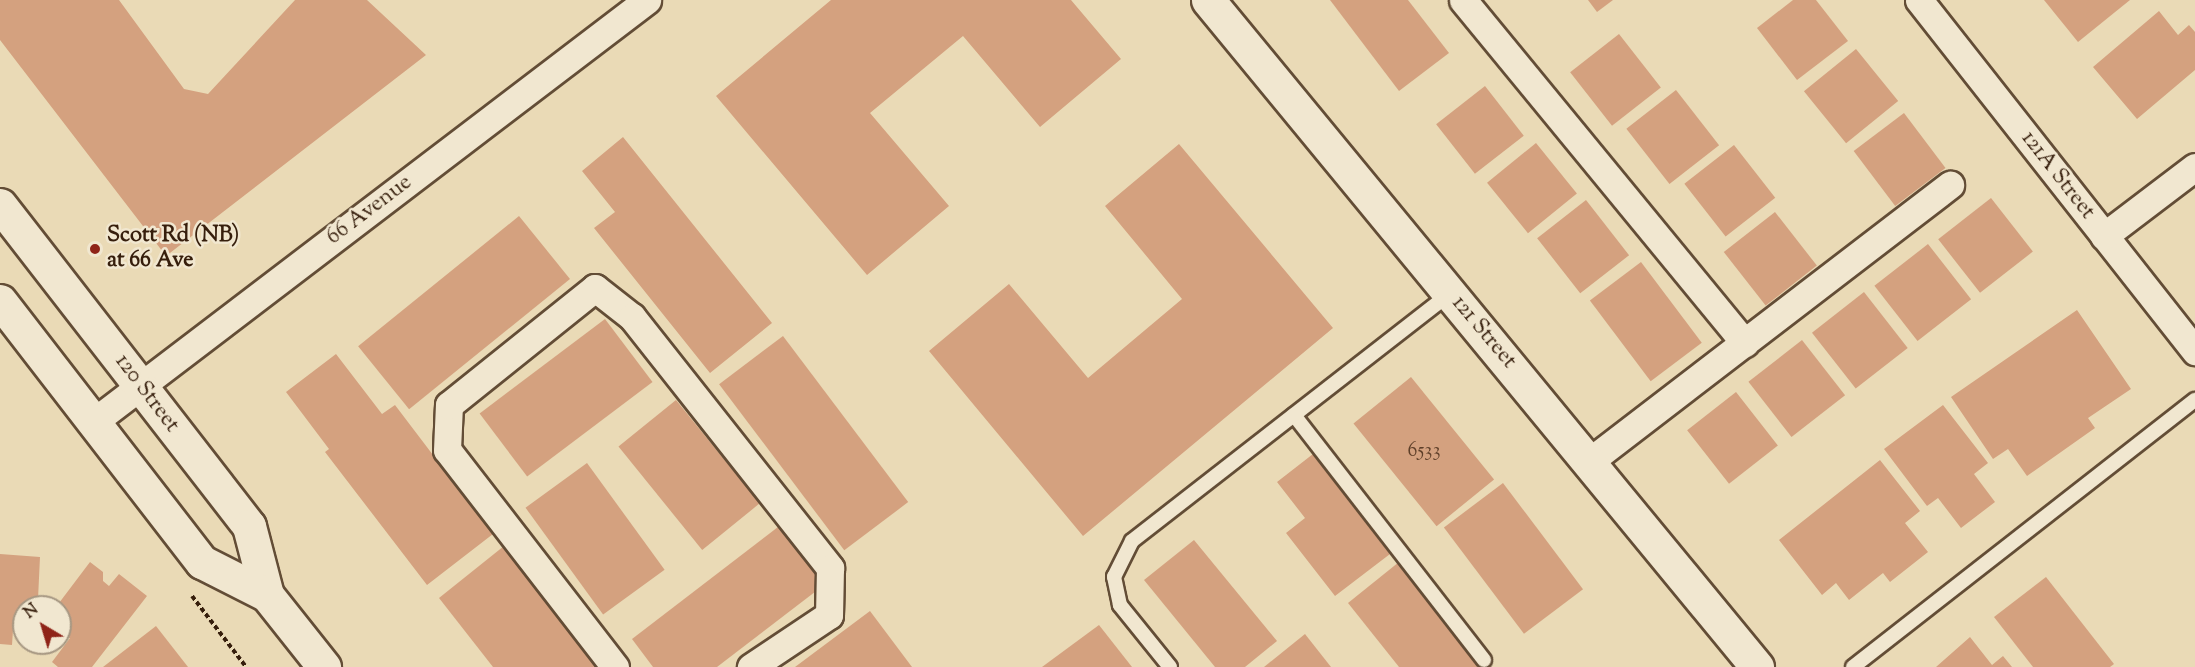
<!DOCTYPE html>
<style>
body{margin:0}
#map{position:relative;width:2195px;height:667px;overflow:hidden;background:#eadab6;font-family:"Sorts Mill Goudy",serif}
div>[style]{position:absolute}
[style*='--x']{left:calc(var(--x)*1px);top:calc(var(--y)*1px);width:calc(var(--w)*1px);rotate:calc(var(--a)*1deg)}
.building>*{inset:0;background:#d4a17f;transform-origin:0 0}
.path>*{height:4px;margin-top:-2px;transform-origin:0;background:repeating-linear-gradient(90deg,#361e0c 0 4.5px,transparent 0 7.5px)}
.roads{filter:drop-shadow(2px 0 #634d36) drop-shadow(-2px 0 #634d36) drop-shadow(0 2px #634d36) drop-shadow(0 -2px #634d36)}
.service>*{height:14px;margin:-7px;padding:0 7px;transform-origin:7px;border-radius:7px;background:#f1e7d0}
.minor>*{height:27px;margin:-13.5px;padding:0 13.5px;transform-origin:13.5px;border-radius:13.5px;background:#f1e7d0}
.tertiary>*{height:33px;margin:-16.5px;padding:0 16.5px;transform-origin:16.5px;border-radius:16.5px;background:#f1e7d0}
.secondary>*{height:33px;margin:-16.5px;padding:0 16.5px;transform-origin:16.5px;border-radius:16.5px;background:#f1e7d0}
.dots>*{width:16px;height:16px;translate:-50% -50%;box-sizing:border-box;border:3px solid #f1e7d0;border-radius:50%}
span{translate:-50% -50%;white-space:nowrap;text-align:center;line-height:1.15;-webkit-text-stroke:5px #f1e7d0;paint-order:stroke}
.number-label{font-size:20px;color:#5e3f29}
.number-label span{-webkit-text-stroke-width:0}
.street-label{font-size:22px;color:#361e0c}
.poi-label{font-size:22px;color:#361e0c;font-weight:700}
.left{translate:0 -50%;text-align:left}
.north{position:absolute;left:12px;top:595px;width:60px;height:60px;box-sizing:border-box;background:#f1e7d0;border:2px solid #a69782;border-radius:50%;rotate:322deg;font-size:16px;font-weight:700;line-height:24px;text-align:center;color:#361e0c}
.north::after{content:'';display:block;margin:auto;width:21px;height:27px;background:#8f2418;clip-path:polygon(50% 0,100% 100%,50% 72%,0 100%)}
</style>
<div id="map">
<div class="building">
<i style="clip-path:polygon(0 0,119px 0,184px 89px,208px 94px,295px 0,367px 0,426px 55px,166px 256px,0 40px)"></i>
<i style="clip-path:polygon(831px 0,1071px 0,1121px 59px,1040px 127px,963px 36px,870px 113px,949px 206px,867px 275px,716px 96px)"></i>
<i style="clip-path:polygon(1330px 0,1408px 0,1449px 53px,1399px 91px)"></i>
<i style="clip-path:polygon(1588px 0,1613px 0,1597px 12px)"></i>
<i style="clip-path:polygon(1793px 0,1816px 0,1848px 41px,1797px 80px,1757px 28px)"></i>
<i style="clip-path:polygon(2044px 0,2130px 0,2078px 42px)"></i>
<i style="clip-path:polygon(2159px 11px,2178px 35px,2189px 25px,2195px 32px,2195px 70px,2137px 119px,2093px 67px)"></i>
<i style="left:1619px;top:34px;width:68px;height:62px;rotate:52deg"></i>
<i style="left:1856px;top:49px;width:67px;height:67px;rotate:51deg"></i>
<i style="left:1485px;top:86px;width:63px;height:62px;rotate:52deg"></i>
<i style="left:1676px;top:90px;width:70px;height:63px;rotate:52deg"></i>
<i style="left:1904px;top:113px;width:69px;height:63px;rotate:53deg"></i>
<i style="clip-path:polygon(623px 137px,772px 323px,710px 373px,594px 228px,615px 212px,582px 171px)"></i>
<i style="left:1536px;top:143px;width:65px;height:63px;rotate:51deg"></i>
<i style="clip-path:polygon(1179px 144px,1333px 328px,1083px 536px,929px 351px,1009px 284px,1088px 378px,1182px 299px,1105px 206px)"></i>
<i style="left:1734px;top:145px;width:67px;height:63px;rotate:52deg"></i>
<i style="left:1991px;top:198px;width:68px;height:67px;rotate:52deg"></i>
<i style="left:1586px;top:200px;width:70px;height:62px;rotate:52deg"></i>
<i style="left:1775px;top:212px;width:68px;height:65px;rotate:52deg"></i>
<i style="left:519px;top:216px;width:81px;height:207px;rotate:51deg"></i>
<i style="left:1928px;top:244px;width:70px;height:68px;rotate:52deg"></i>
<i style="left:1641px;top:262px;width:101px;height:64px;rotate:53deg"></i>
<i style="left:1864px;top:292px;width:71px;height:66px;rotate:52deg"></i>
<i style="clip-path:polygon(2077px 310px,2131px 389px,2088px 418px,2095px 428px,2027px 476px,2008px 449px,1993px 459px,1951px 397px)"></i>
<i style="left:605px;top:319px;width:79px;height:157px;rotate:53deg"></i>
<i style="left:783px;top:336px;width:208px;height:80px;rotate:53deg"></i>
<i style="left:1802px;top:340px;width:70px;height:68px;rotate:52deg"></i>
<i style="clip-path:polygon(336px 354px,382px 414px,395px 405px,493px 534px,427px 585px,325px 452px,329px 449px,286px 392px)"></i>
<i style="left:1411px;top:377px;width:132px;height:74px;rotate:51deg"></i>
<i style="left:1736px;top:392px;width:68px;height:62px;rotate:52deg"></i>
<i style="left:676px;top:400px;width:133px;height:74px;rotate:51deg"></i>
<i style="clip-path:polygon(1943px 405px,1988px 463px,1974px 474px,1995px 502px,1961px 528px,1938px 498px,1927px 506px,1884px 449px)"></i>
<i style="clip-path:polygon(1313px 454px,1390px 554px,1335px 596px,1286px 533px,1305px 518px,1277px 482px)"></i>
<i style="clip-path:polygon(1880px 460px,1920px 511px,1905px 523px,1928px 552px,1890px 582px,1883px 573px,1849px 600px,1836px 583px,1822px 595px,1779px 540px)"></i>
<i style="left:587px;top:463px;width:132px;height:76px;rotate:54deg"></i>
<i style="left:1503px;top:483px;width:133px;height:74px;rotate:53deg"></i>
<i style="clip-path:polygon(778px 527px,824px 585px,717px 667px,653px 667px,632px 639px)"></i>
<i style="clip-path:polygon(1194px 540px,1277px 641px,1245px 667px,1215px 667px,1144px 580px)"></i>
<i style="clip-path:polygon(504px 546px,598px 667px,493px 667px,439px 598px)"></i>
<i style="clip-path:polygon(0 554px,40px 557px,38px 599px,14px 615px,12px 645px,0 644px)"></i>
<i style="clip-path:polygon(90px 562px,103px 572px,103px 581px,109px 586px,119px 574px,147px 596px,92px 667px,58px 667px,52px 662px,70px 638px,60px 637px,60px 607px,56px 607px)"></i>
<i style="clip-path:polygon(1399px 562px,1483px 667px,1399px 667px,1348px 603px)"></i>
<i style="clip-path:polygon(2046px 577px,2114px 664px,2110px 667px,2033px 667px,1994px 617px)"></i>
<i style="clip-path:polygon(870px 611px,912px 667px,795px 667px)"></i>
<i style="clip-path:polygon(1099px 625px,1132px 667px,1042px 667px)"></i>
<i style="clip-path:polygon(156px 626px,188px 667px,103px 667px)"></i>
<i style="clip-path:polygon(1305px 634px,1331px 667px,1264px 667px)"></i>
<i style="clip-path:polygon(1970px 637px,1992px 665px,2003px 656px,2012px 667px,1936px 667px)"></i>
</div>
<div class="path">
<i style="--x:192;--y:596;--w:89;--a:52.7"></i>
</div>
<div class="roads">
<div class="service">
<i style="--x:1294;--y:415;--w:310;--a:52.2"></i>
<i style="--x:1170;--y:667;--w:80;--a:-128.9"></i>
<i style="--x:1120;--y:605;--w:29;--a:-102"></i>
<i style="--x:1114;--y:577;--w:40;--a:-63.4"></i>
<i style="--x:1132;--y:541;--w:403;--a:-37.9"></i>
<i style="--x:1853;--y:667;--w:434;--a:-38"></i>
</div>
<div class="minor">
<i style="--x:1463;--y:0;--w:444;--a:50.6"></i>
<i style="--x:1919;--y:0;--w:447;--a:51.8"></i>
<i style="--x:2104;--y:236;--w:114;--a:-37.2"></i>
<i style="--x:92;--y:423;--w:698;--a:-37.31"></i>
<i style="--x:1590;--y:461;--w:454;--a:-37.5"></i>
<i style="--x:615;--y:667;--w:274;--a:-127.7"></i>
<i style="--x:447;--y:450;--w:45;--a:-87.5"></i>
<i style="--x:449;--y:405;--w:187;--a:-38.7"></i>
<i style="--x:595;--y:288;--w:47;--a:38.1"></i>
<i style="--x:632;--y:317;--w:320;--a:51.7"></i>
<i style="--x:830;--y:568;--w:47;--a:91.2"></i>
<i style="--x:829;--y:615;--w:94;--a:146.3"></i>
</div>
<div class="tertiary">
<i style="--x:1208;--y:0;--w:864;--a:50.54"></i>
</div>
<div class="secondary">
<i style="--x:0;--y:205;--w:406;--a:52.2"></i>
<i style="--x:249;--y:526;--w:71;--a:75.4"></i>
<i style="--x:267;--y:595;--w:92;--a:51.6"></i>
<i style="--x:0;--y:301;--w:330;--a:52.3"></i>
<i style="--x:202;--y:562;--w:73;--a:26.9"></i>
</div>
</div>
<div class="dots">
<i style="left:95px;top:249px;background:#8f2418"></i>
</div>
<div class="number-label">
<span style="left:1424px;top:451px">6533</span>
</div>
<div class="street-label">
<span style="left:2057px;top:176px;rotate:52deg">121A Street</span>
<span style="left:370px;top:211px;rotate:-37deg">66 Avenue</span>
<span style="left:1483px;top:333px;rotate:50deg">121 Street</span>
<span style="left:146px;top:394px;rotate:53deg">120 Street</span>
</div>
<div class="poi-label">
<span class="left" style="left:107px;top:249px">Scott Rd (NB)<br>at 66 Ave</span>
</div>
<div class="north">N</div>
</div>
